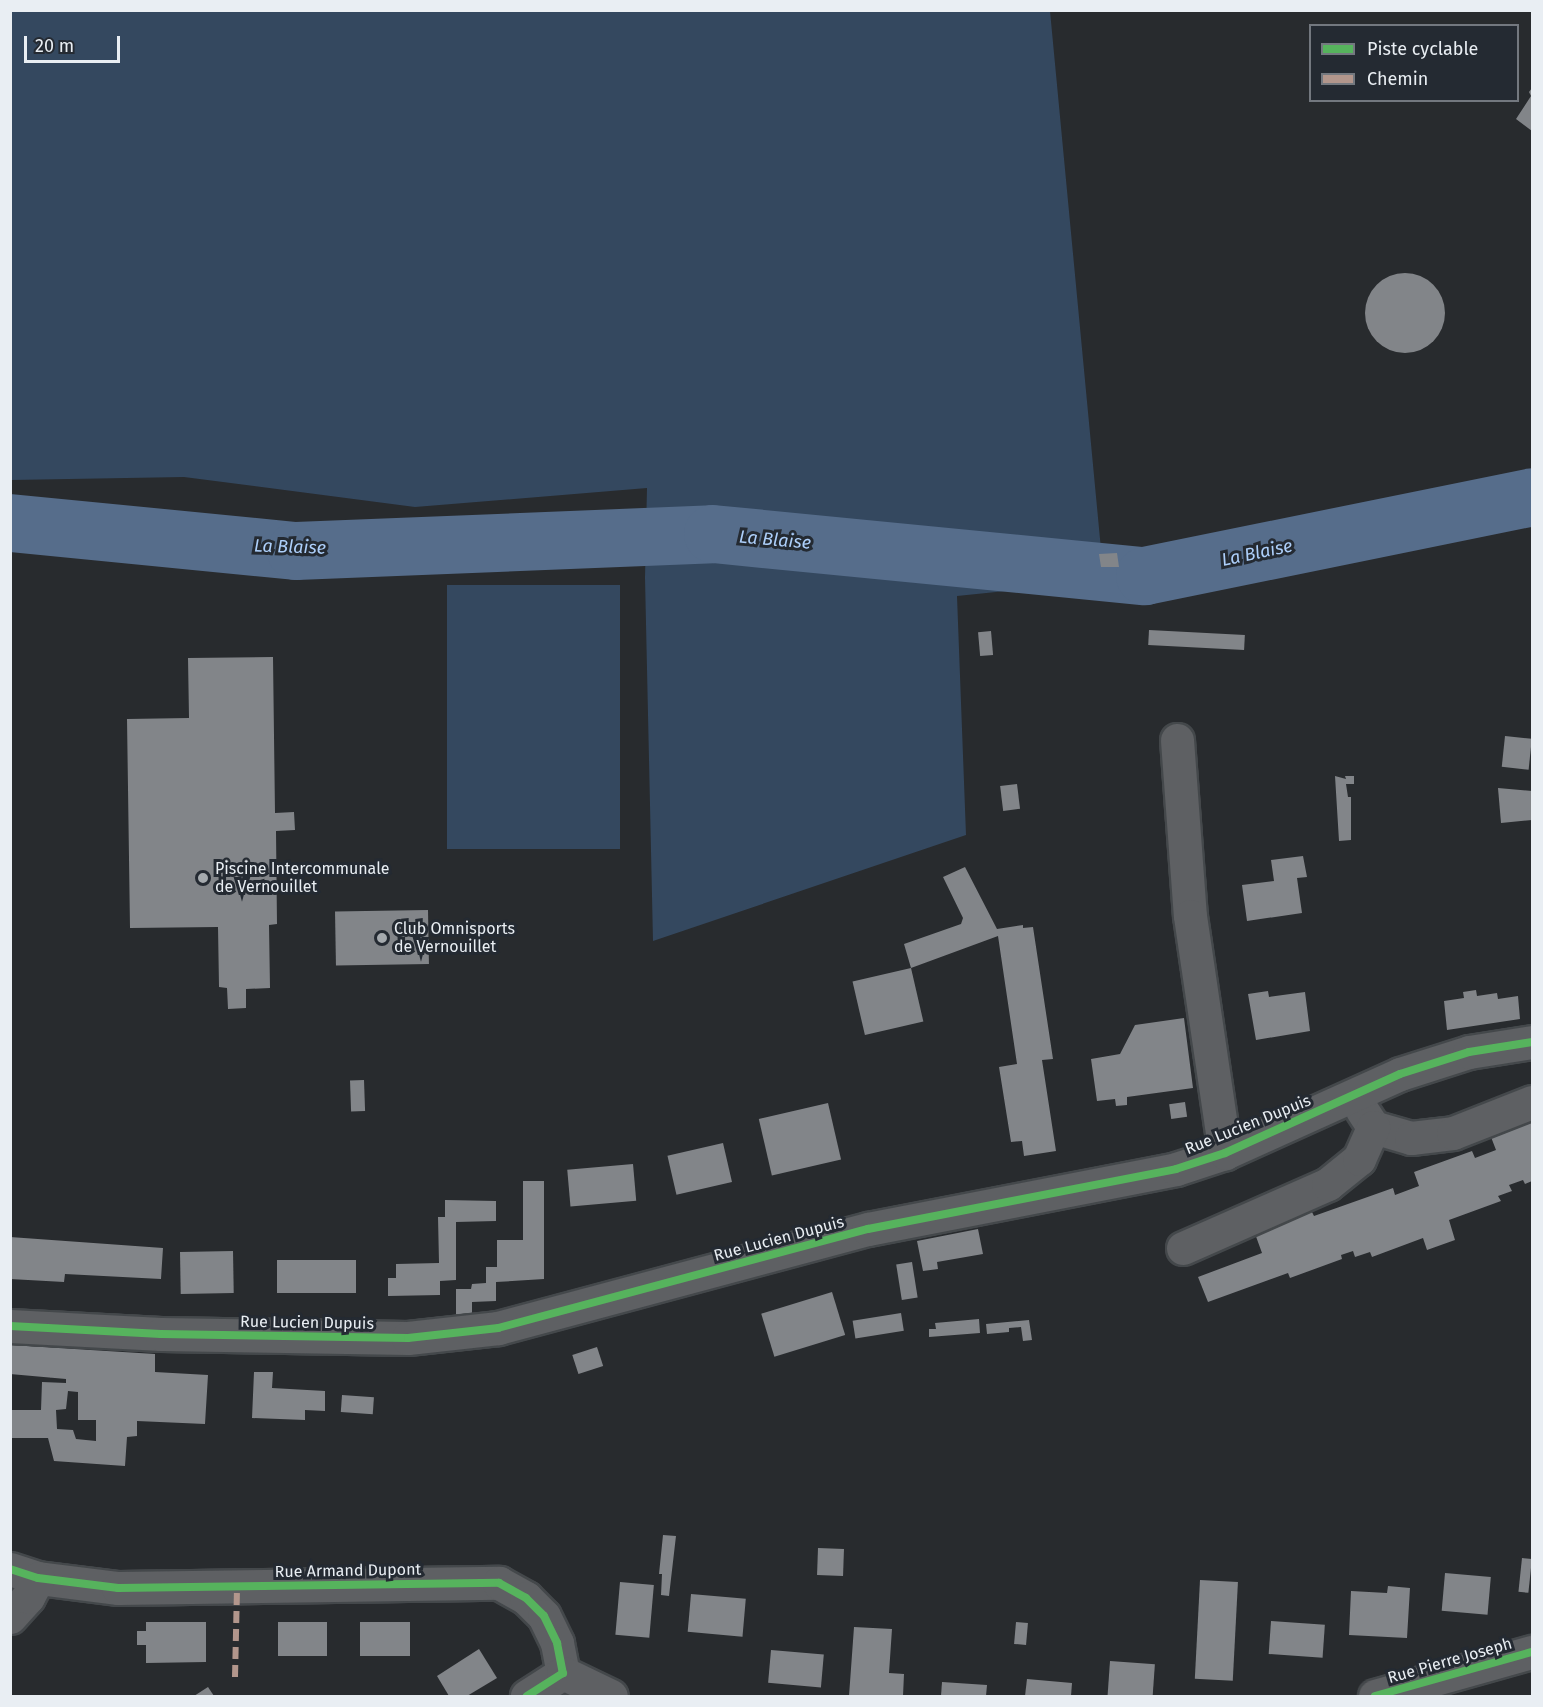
<!DOCTYPE html>
<style>
body{margin:0}
#map{position:relative;width:1543px;height:1707px;overflow:hidden;background:#282b2e;font-family:"Fira Sans",sans-serif}
div>[style]{position:absolute}
[style*='--x']{left:calc(var(--x)*1px);top:calc(var(--y)*1px);width:calc(var(--w)*1px);rotate:calc(var(--a)*1deg)}
.green>*{inset:0;background:#34485f;transform-origin:0 0}
.river>*{height:58px;margin:-29px;padding:0 29px;transform-origin:29px;border-radius:29px;background:#566d8b}
.building>*{inset:0;background:#828589;transform-origin:0 0}
.round{border-radius:50%}
.roads{filter:drop-shadow(2px 0 #44484b) drop-shadow(-2px 0 #44484b) drop-shadow(0 2px #44484b) drop-shadow(0 -2px #44484b)}
.minor>*{height:33px;margin:-16.5px;padding:0 16.5px;transform-origin:16.5px;border-radius:16.5px;background:#5e6063}
.quiet>*{height:6px;margin-top:-3px;transform-origin:0;background:repeating-linear-gradient(90deg,#b2968c 0 12px,transparent 0 18px)}
.cycleway>*{height:8px;margin:-4px;padding:0 4px;transform-origin:4px;border-radius:4px;background:#56b35d}
.dots>*{width:16px;height:16px;translate:-50% -50%;box-sizing:border-box;border:3px solid #242a32;border-radius:50%}
span{translate:-50% -50%;white-space:nowrap;text-align:center;line-height:1.15;-webkit-text-stroke:6px #242a32;paint-order:stroke}
.poi-label{font-size:16px;color:#e9eef3}
.left{translate:0 -50%;text-align:left}
.street-label{font-size:16px;color:#e9eef3}
.water-label{font-size:18px;color:#adcffa;font-style:italic}
.frame{position:absolute;inset:0;border:12px solid #e9eef3;pointer-events:none}
.legend{position:absolute;left:1309px;top:24px;width:210px;height:78px;box-sizing:border-box;background:#242a32;border:2px solid #73787f;margin:0;padding:8px 10px;list-style:none;font-size:18px;color:#e9eef3}
.legend li{display:flex;align-items:center;gap:12px;height:30px}
.legend b{width:30px;border:2px solid #73787f}
.scale{position:absolute;left:24px;top:36px;width:96px;height:27px;box-sizing:border-box;border:3px solid #e9eef3;border-top:0;padding-left:8px;font-size:18px;line-height:21px;white-space:nowrap;color:#e9eef3;-webkit-text-stroke:4px #242a32;paint-order:stroke}
</style>
<div id="map">
<div class="green">
<i style="clip-path:polygon(10px 11px,1050px 11px,1104px 581px,957px 596px,966px 835px,653px 941px,645px 578px,647px 488px,415px 507px,184px 477px,11px 480px)"></i>
<i style="left:447px;top:585px;width:173px;height:264px"></i>
</div>
<div class="river">
<i style="--x:10;--y:523;--w:287;--a:5.6"></i>
<i style="--x:296;--y:551;--w:417;--a:-2.3"></i>
<i style="--x:713;--y:534;--w:434;--a:5.6"></i>
<i style="--x:1145;--y:576;--w:395;--a:-11.5"></i>
</div>
<div class="building">
<i style="clip-path:polygon(1532px 88px,1532px 131px,1516px 119px,1531px 96px,1529px 92px)"></i>
<i class="round" style="left:1365px;top:273px;width:80px;height:80px"></i>
<i style="clip-path:polygon(1117px 553px,1119px 567px,1101px 567px,1099px 554px)"></i>
<i style="left:1149px;top:630px;width:96px;height:15px;rotate:3deg"></i>
<i style="left:991px;top:631px;width:24px;height:13px;rotate:85deg"></i>
<i style="clip-path:polygon(273px 657px,275px 813px,294px 812px,295px 830px,276px 831px,277px 924px,269px 925px,270px 988px,246px 989px,246px 1008px,228px 1009px,227px 988px,219px 987px,218px 927px,130px 928px,127px 719px,189px 718px,188px 658px)"></i>
<i style="left:1505px;top:736px;width:27px;height:31px;rotate:6deg"></i>
<i style="clip-path:polygon(1335px 776px,1346px 779px,1345px 776px,1354px 776px,1354px 784px,1346px 784px,1348px 797px,1351px 797px,1351px 840px,1339px 841px)"></i>
<i style="left:1017px;top:784px;width:25px;height:17px;rotate:83deg"></i>
<i style="clip-path:polygon(1498px 788px,1532px 791px,1532px 820px,1501px 823px)"></i>
<i style="clip-path:polygon(1303px 856px,1307px 877px,1297px 878px,1302px 913px,1247px 921px,1242px 885px,1274px 881px,1271px 860px)"></i>
<i style="clip-path:polygon(965px 867px,997px 929px,1023px 925px,1023px 928px,1033px 927px,1053px 1059px,1042px 1060px,1056px 1151px,1024px 1156px,1022px 1141px,1011px 1142px,999px 1067px,1017px 1064px,998px 936px,911px 968px,904px 944px,961px 924px,963px 918px,943px 877px)"></i>
<i style="left:428px;top:910px;width:54px;height:93px;rotate:89deg"></i>
<i style="left:911px;top:968px;width:55px;height:60px;rotate:77deg"></i>
<i style="clip-path:polygon(1476px 990px,1477px 996px,1497px 993px,1498px 999px,1518px 996px,1520px 1019px,1447px 1030px,1444px 1001px,1464px 998px,1463px 992px)"></i>
<i style="clip-path:polygon(1268px 991px,1269px 997px,1305px 992px,1310px 1031px,1256px 1040px,1248px 994px)"></i>
<i style="clip-path:polygon(1184px 1018px,1193px 1088px,1127px 1097px,1127px 1105px,1116px 1106px,1115px 1099px,1097px 1101px,1091px 1059px,1120px 1054px,1135px 1025px)"></i>
<i style="left:364px;top:1080px;width:31px;height:14px;rotate:88deg"></i>
<i style="left:1185px;top:1102px;width:15px;height:16px;rotate:82deg"></i>
<i style="left:828px;top:1103px;width:58px;height:71px;rotate:77deg"></i>
<i style="clip-path:polygon(1532px 1122px,1532px 1181px,1525px 1184px,1523px 1180px,1509px 1185px,1512px 1191px,1498px 1196px,1501px 1201px,1449px 1220px,1455px 1240px,1427px 1250px,1423px 1238px,1372px 1257px,1370px 1252px,1355px 1257px,1353px 1251px,1341px 1255px,1342px 1259px,1290px 1278px,1288px 1273px,1208px 1302px,1198px 1277px,1262px 1253px,1254px 1231px,1311px 1210px,1314px 1216px,1393px 1188px,1395px 1195px,1419px 1186px,1414px 1172px,1472px 1151px,1475px 1158px,1496px 1150px,1491px 1137px)"></i>
<i style="left:723px;top:1143px;width:40px;height:57px;rotate:77deg"></i>
<i style="left:633px;top:1164px;width:37px;height:66px;rotate:85deg"></i>
<i style="clip-path:polygon(523px 1181px,544px 1181px,544px 1279px,496px 1282px,496px 1301px,472px 1302px,472px 1316px,456px 1316px,456px 1289px,471px 1289px,472px 1284px,486px 1283px,486px 1267px,497px 1267px,497px 1240px,523px 1240px)"></i>
<i style="clip-path:polygon(445px 1200px,496px 1201px,496px 1221px,456px 1222px,456px 1280px,440px 1281px,440px 1295px,388px 1296px,388px 1278px,396px 1278px,396px 1264px,439px 1263px,438px 1217px,445px 1217px)"></i>
<i style="clip-path:polygon(978px 1229px,983px 1254px,937px 1262px,938px 1269px,923px 1271px,917px 1241px)"></i>
<i style="clip-path:polygon(10px 1237px,163px 1248px,161px 1279px,65px 1274px,64px 1282px,10px 1279px)"></i>
<i style="left:233px;top:1251px;width:42px;height:53px;rotate:89deg"></i>
<i style="left:356px;top:1260px;width:33px;height:79px;rotate:90deg"></i>
<i style="left:912px;top:1262px;width:36px;height:16px;rotate:81deg"></i>
<i style="left:832px;top:1292px;width:45px;height:74px;rotate:73deg"></i>
<i style="left:901px;top:1313px;width:18px;height:49px;rotate:81deg"></i>
<i style="clip-path:polygon(979px 1319px,980px 1333px,929px 1337px,929px 1329px,936px 1329px,935px 1323px)"></i>
<i style="clip-path:polygon(1029px 1320px,1032px 1340px,1023px 1341px,1021px 1327px,1009px 1328px,1009px 1332px,987px 1334px,986px 1324px)"></i>
<i style="clip-path:polygon(evenodd,10px 1345px,155px 1354px,155px 1372px,208px 1375px,205px 1424px,137px 1421px,137px 1436px,127px 1437px,125px 1466px,54px 1461px,48px 1438px,10px 1438px,11px 1410px,41px 1410px,42px 1382px,66px 1383px,66px 1379px,10px 1374px,10px 1345px,68px 1391px,78px 1392px,78px 1420px,96px 1420px,96px 1441px,76px 1439px,73px 1430px,57px 1429px,56px 1410px,66px 1409px,68px 1391px)"></i>
<i style="left:597px;top:1347px;width:20px;height:26px;rotate:72deg"></i>
<i style="clip-path:polygon(254px 1372px,273px 1372px,272px 1388px,325px 1391px,325px 1411px,305px 1410px,305px 1420px,252px 1418px)"></i>
<i style="left:342px;top:1395px;width:32px;height:17px;rotate:4deg"></i>
<i style="clip-path:polygon(663px 1535px,676px 1536px,669px 1596px,661px 1595px,662px 1574px,659px 1574px)"></i>
<i style="left:818px;top:1548px;width:26px;height:27px;rotate:2deg"></i>
<i style="left:1522px;top:1558px;width:10px;height:34px;rotate:6deg"></i>
<i style="left:1445px;top:1573px;width:46px;height:38px;rotate:5deg"></i>
<i style="left:1200px;top:1580px;width:38px;height:99px;rotate:3deg"></i>
<i style="left:620px;top:1582px;width:34px;height:53px;rotate:5deg"></i>
<i style="clip-path:polygon(1388px 1586px,1410px 1588px,1407px 1638px,1349px 1635px,1351px 1591px,1387px 1593px)"></i>
<i style="left:691px;top:1594px;width:55px;height:38px;rotate:5deg"></i>
<i style="left:1271px;top:1621px;width:54px;height:33px;rotate:4deg"></i>
<i style="clip-path:polygon(146px 1622px,206px 1622px,206px 1662px,146px 1663px,146px 1645px,137px 1645px,137px 1631px,146px 1631px)"></i>
<i style="left:278px;top:1622px;width:49px;height:34px"></i>
<i style="left:360px;top:1622px;width:50px;height:34px"></i>
<i style="left:1016px;top:1622px;width:12px;height:22px;rotate:5deg"></i>
<i style="clip-path:polygon(854px 1627px,892px 1629px,889px 1673px,904px 1674px,903px 1696px,849px 1696px)"></i>
<i style="clip-path:polygon(479px 1649px,497px 1678px,467px 1696px,449px 1696px,437px 1676px)"></i>
<i style="left:771px;top:1650px;width:53px;height:33px;rotate:5deg"></i>
<i style="left:1110px;top:1661px;width:45px;height:35px;rotate:4deg"></i>
<i style="clip-path:polygon(1027px 1679px,1072px 1683px,1071px 1696px,1025px 1696px)"></i>
<i style="clip-path:polygon(942px 1682px,987px 1685px,986px 1696px,941px 1696px)"></i>
<i style="clip-path:polygon(208px 1687px,214px 1696px,194px 1696px)"></i>
</div>
<div class="roads">
<div class="minor">
<i style="--x:1177;--y:740;--w:176;--a:85.8"></i>
<i style="--x:1190;--y:916;--w:240;--a:81.6"></i>
<i style="--x:1362;--y:1110;--w:20;--a:57"></i>
<i style="--x:1373;--y:1127;--w:40;--a:16"></i>
<i style="--x:1411;--y:1138;--w:42;--a:-6.8"></i>
<i style="--x:1453;--y:1133;--w:85;--a:-21.4"></i>
<i style="--x:1183;--y:1248;--w:158;--a:-23.8"></i>
<i style="--x:1328;--y:1184;--w:40;--a:-39"></i>
<i style="--x:1359;--y:1159;--w:35;--a:-66"></i>
<i style="--x:10;--y:1326;--w:151;--a:3"></i>
<i style="--x:161;--y:1334;--w:247;--a:0.9"></i>
<i style="--x:408;--y:1338;--w:91;--a:-6.3"></i>
<i style="--x:498;--y:1328;--w:383;--a:-15"></i>
<i style="--x:868;--y:1229;--w:314;--a:-11"></i>
<i style="--x:1176;--y:1169;--w:52;--a:-18.1"></i>
<i style="--x:1225;--y:1153;--w:192;--a:-24.3"></i>
<i style="--x:1400;--y:1074;--w:72;--a:-17.7"></i>
<i style="--x:1469;--y:1052;--w:64;--a:-9"></i>
<i style="--x:10;--y:1569;--w:29;--a:18"></i>
<i style="--x:38;--y:1578;--w:81;--a:7.1"></i>
<i style="--x:118;--y:1588;--w:381;--a:-0.8"></i>
<i style="--x:499;--y:1583;--w:31;--a:29"></i>
<i style="--x:526;--y:1598;--w:25;--a:45"></i>
<i style="--x:544;--y:1616;--w:30;--a:64"></i>
<i style="--x:557;--y:1643;--w:31;--a:79"></i>
<i style="--x:563;--y:1673;--w:43;--a:147.4"></i>
<i style="--x:10;--y:1617;--w:27;--a:-48"></i>
<i style="--x:28;--y:1597;--w:21;--a:-62"></i>
<i style="--x:563;--y:1673;--w:53;--a:25.6"></i>
<i style="--x:1375;--y:1696;--w:163;--a:-15.7"></i>
</div>
</div>
<div class="quiet">
<i style="--x:235;--y:1677;--w:91;--a:-88.7"></i>
</div>
<div class="cycleway">
<i style="--x:10;--y:1326;--w:151;--a:3"></i>
<i style="--x:161;--y:1334;--w:247;--a:0.9"></i>
<i style="--x:408;--y:1338;--w:91;--a:-6.3"></i>
<i style="--x:498;--y:1328;--w:383;--a:-15"></i>
<i style="--x:868;--y:1229;--w:314;--a:-11"></i>
<i style="--x:1176;--y:1169;--w:52;--a:-18.1"></i>
<i style="--x:1225;--y:1153;--w:192;--a:-24.3"></i>
<i style="--x:1400;--y:1074;--w:72;--a:-17.7"></i>
<i style="--x:1469;--y:1052;--w:64;--a:-9"></i>
<i style="--x:10;--y:1569;--w:29;--a:18"></i>
<i style="--x:38;--y:1578;--w:81;--a:7.1"></i>
<i style="--x:118;--y:1588;--w:381;--a:-0.8"></i>
<i style="--x:499;--y:1583;--w:31;--a:29"></i>
<i style="--x:526;--y:1598;--w:25;--a:45"></i>
<i style="--x:544;--y:1616;--w:30;--a:64"></i>
<i style="--x:557;--y:1643;--w:31;--a:79"></i>
<i style="--x:563;--y:1673;--w:43;--a:147.4"></i>
<i style="--x:1375;--y:1696;--w:163;--a:-15.7"></i>
</div>
<div class="dots">
<i style="left:203px;top:878px;background:#a5aaae"></i>
<i style="left:382px;top:938px;background:#a5aaae"></i>
</div>
<div class="poi-label">
<span class="left" style="left:215px;top:878px">Piscine Intercommunale<br>de Vernouillet</span>
<span class="left" style="left:394px;top:938px">Club Omnisports<br>de Vernouillet</span>
</div>
<div class="street-label">
<span style="left:1248px;top:1125px;rotate:-22deg">Rue Lucien Dupuis</span>
<span style="left:779px;top:1239px;rotate:-15deg">Rue Lucien Dupuis</span>
<span style="left:307px;top:1323px;rotate:1deg">Rue Lucien Dupuis</span>
<span style="left:348px;top:1571px;rotate:-1deg">Rue Armand Dupont</span>
<span style="left:1450px;top:1661px;rotate:-16deg">Rue Pierre Joseph</span>
</div>
<div class="water-label">
<span style="left:775px;top:540px;rotate:5deg">La Blaise</span>
<span style="left:290px;top:547px;rotate:2deg">La Blaise</span>
<span style="left:1257px;top:553px;rotate:-12deg">La Blaise</span>
</div>
<div class="frame"></div>
<ul class="legend">
<li><b style="height:8px;background:#56b35d"></b>Piste cyclable</li>
<li><b style="height:8px;background:#b2968c"></b>Chemin</li>
</ul>
<div class="scale">20 m</div>
</div>
